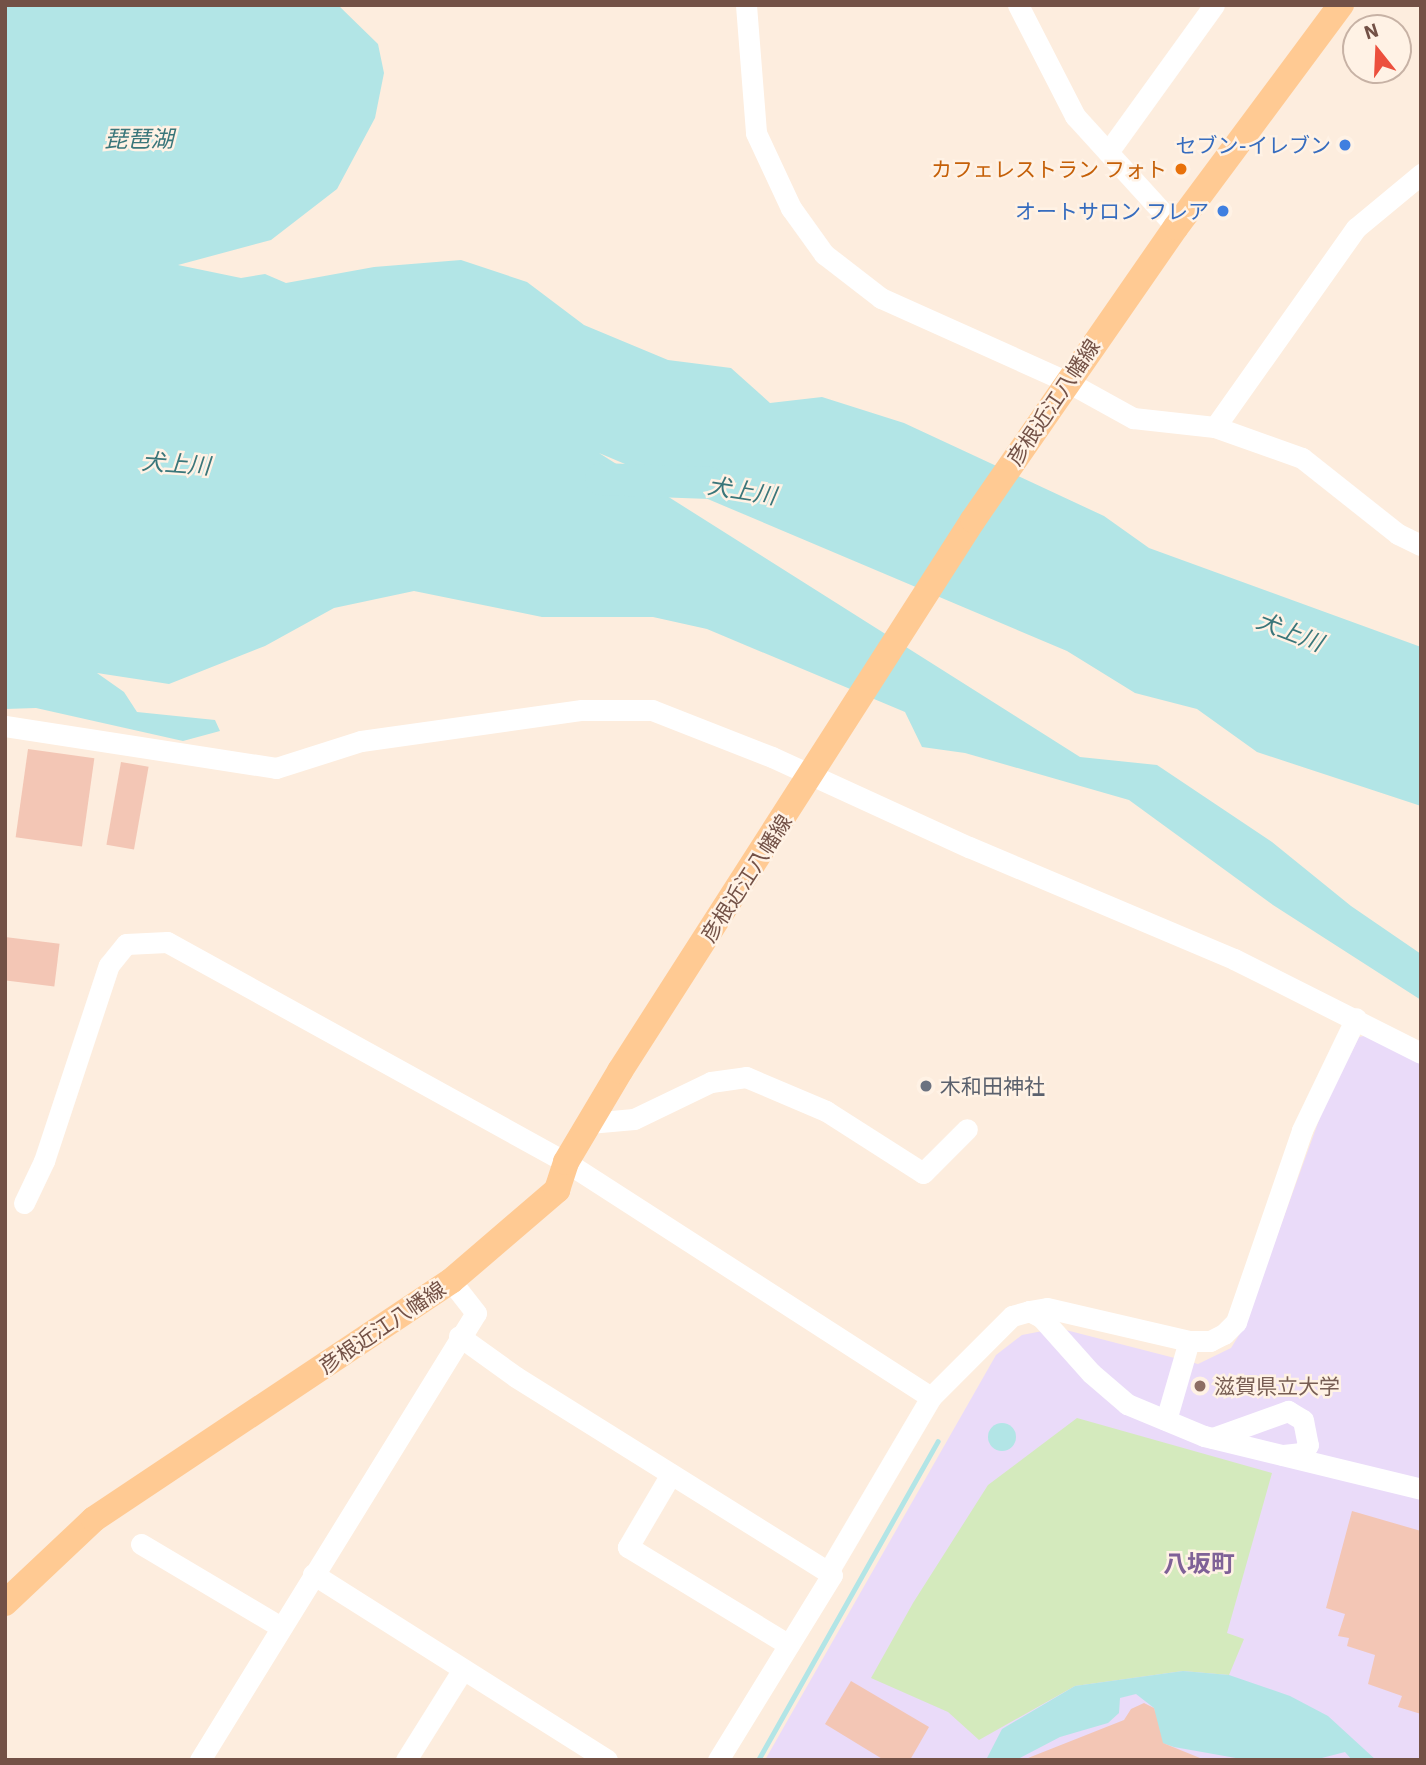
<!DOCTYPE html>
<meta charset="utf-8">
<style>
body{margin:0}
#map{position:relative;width:1426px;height:1765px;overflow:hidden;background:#fdedde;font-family:"IBM Plex Sans","Noto Sans JP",sans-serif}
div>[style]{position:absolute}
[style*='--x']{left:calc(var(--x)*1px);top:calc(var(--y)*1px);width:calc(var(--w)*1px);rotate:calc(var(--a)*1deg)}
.education>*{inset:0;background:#eadbf9}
.green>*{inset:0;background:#d4eabd}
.water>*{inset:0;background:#b2e5e6}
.round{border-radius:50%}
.stream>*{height:5px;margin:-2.5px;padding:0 2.5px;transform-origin:2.5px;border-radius:2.5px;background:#b2e5e6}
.river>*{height:32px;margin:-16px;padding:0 16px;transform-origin:16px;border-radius:16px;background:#b2e5e6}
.building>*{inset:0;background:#f3c6b5;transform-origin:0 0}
.minor>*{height:21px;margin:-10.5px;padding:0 10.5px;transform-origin:10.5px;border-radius:10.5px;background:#fff}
.major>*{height:26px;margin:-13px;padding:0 13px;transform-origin:13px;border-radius:13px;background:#ffca93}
.dots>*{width:19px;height:19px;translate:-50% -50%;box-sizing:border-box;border:4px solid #fff2e5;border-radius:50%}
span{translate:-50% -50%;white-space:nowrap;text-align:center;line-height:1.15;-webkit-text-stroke:5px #fff2e5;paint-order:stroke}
.shop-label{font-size:21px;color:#366cbe}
.right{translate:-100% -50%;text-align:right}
.food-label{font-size:21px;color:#c56008}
.street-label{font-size:21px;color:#735146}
.worship-label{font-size:21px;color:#5b616d}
.left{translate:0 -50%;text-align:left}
.education-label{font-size:21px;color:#785e54}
.water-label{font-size:23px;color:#3a767a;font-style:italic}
.quarter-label{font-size:24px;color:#7f6197;font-weight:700}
.frame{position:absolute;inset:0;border:7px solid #735146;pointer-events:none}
.north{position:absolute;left:1342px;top:14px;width:70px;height:70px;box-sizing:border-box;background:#fff2e5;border:2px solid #c7b2a5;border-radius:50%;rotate:342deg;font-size:19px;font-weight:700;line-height:28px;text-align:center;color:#735146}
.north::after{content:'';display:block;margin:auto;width:24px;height:32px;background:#ec503d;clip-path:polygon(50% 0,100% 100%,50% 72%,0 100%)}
</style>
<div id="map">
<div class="education">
<i style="clip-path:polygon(1374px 1034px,1421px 1064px,1421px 1760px,765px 1760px,996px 1355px,1022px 1335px,1058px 1328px,1198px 1364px,1231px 1348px,1244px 1327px,1323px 1109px,1359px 1037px)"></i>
</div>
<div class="green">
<i style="clip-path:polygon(1077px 1418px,1272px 1473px,1227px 1633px,1244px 1639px,1229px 1675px,1183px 1671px,1075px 1686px,979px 1740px,948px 1712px,871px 1678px,913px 1603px,988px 1485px)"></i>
</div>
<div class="water">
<i style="clip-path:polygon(5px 5px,338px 5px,378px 44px,384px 73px,375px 118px,337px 189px,271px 240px,178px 265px,241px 278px,265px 274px,286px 283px,374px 267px,461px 260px,527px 282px,584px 325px,668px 360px,731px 368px,770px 403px,822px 397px,904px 423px,1104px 516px,1149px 548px,1421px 647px,1421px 806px,1257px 752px,1197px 709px,1135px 693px,1067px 651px,599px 453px,1080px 757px,1157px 765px,1272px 842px,1351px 906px,1421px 954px,1421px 1000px,1273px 905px,1129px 800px,965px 753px,922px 747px,905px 712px,707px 629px,653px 617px,542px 617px,414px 591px,334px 608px,265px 646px,169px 684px,97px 673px,124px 692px,137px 712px,215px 720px,220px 731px,183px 741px,36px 708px,5px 709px)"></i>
<i class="round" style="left:988px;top:1423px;width:28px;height:28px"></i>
<i style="clip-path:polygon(1183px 1671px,1229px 1675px,1290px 1696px,1328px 1716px,1376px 1760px,1352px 1760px,1345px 1752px,1314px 1760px,1247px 1760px,1174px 1747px,1159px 1742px,1154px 1708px,1136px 1694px,1120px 1698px,1119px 1713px,1108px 1723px,1060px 1737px,1016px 1760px,986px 1760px,1002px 1729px,1075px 1686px)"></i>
</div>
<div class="stream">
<i style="--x:758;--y:1760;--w:366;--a:-60.6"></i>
</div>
<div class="river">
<i style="--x:601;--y:479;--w:109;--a:2.1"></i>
</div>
<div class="building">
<i style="left:28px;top:749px;width:67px;height:89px;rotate:8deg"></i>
<i style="left:121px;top:762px;width:28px;height:84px;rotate:10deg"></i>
<i style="left:5px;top:937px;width:55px;height:43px;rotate:7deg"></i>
<i style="clip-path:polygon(1352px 1511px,1421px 1531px,1421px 1714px,1398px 1707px,1402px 1696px,1368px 1684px,1375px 1655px,1347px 1646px,1349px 1638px,1338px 1636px,1345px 1614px,1326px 1608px)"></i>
<i style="clip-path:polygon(851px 1681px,929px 1727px,910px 1760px,884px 1760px,825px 1724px)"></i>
<i style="clip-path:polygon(1144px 1703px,1154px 1708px,1163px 1743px,1205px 1760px,1023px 1760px,1124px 1720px,1131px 1709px)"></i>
</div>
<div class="minor">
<i style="--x:746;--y:5;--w:128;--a:85.5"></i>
<i style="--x:756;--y:133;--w:83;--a:65"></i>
<i style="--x:791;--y:208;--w:57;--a:54.3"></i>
<i style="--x:824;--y:254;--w:72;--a:37.7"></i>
<i style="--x:881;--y:298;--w:203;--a:24.2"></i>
<i style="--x:1066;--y:381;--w:77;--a:28.9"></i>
<i style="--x:1133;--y:418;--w:82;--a:6.3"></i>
<i style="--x:1215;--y:427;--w:92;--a:19.6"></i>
<i style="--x:1302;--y:458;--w:122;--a:38.4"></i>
<i style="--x:1398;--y:534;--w:25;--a:26"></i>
<i style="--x:1018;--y:5;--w:125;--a:62.8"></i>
<i style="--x:1075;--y:116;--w:150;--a:47.7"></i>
<i style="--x:1108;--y:152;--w:181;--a:-54.2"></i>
<i style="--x:1215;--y:427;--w:244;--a:-54.7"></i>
<i style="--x:1356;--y:228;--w:85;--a:-39.7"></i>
<i style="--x:5;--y:726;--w:274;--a:8.8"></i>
<i style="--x:276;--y:768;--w:89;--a:-17.6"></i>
<i style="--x:361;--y:741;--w:223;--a:-8"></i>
<i style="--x:582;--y:710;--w:70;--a:0"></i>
<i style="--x:652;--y:710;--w:129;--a:21.4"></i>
<i style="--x:772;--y:757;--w:217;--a:24.6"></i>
<i style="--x:969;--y:847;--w:288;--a:22.9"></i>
<i style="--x:1234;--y:959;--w:209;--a:26.7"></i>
<i style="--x:589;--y:1123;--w:45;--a:-5.1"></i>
<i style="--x:634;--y:1119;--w:85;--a:-25.7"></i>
<i style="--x:711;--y:1082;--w:35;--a:-8"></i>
<i style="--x:746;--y:1077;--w:87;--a:23"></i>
<i style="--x:826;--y:1111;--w:115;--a:32.6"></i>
<i style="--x:923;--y:1173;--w:62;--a:-45"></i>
<i style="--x:24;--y:1203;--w:47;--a:-64.5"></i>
<i style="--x:44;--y:1161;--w:206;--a:-71.7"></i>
<i style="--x:109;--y:965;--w:27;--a:-51"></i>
<i style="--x:126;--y:944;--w:41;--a:-2.8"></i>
<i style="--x:167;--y:942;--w:456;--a:28.9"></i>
<i style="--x:566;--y:1162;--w:434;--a:32.8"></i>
<i style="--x:1029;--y:1311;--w:18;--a:-9"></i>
<i style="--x:1047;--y:1308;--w:146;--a:13.1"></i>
<i style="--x:1189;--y:1341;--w:21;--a:0"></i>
<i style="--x:1210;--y:1341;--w:16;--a:-27"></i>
<i style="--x:1224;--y:1334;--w:17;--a:-45"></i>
<i style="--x:1236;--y:1322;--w:203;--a:-71"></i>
<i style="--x:1302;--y:1130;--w:124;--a:-64.3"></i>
<i style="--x:459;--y:1336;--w:70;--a:35.7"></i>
<i style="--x:516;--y:1377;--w:368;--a:32"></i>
<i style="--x:1166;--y:1420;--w:82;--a:-73.8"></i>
<i style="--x:1213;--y:1438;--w:80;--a:-19.8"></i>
<i style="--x:1288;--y:1411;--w:17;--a:31"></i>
<i style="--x:1303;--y:1420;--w:25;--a:79"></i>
<i style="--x:1308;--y:1445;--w:10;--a:127"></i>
<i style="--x:1302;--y:1453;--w:19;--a:174"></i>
<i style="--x:671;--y:1474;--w:85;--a:120.5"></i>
<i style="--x:628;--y:1547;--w:188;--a:31.3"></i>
<i style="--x:141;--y:1544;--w:163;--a:30.7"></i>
<i style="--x:313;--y:1574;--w:348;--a:32.3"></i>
<i style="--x:200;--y:1760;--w:525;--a:-58.31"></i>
<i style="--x:476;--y:1313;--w:41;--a:-128"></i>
<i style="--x:406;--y:1760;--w:107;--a:-57.9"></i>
<i style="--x:718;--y:1760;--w:217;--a:-58.4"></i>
<i style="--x:832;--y:1575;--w:5;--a:-143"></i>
<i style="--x:828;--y:1572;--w:203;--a:-59.5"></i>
<i style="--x:931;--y:1397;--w:115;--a:-45"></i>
<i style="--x:1012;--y:1316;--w:18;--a:-16"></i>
<i style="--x:1029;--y:1311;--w:13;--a:27"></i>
<i style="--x:1041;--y:1317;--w:75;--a:48.2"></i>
<i style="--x:1091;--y:1373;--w:48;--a:40.7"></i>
<i style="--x:1127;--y:1404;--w:83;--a:22.6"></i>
<i style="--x:1204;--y:1436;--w:223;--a:13.7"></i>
</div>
<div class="major">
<i style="--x:5;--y:1603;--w:122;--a:-43.3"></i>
<i style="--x:94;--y:1519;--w:429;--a:-33.7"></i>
<i style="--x:451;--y:1281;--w:140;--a:-40.6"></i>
<i style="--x:557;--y:1190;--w:29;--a:-72"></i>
<i style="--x:566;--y:1162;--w:106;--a:-59.3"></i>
<i style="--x:620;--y:1071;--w:654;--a:-57.35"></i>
<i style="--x:973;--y:520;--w:356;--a:-55.3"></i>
<i style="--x:1176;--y:227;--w:277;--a:-53.4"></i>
</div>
<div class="dots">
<i style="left:1345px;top:145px;background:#3f7fe0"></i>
<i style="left:1181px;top:169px;background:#e8710a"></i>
<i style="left:1223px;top:211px;background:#3f7fe0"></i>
<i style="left:926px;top:1086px;background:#6b7280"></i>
<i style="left:1200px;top:1386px;background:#8d6e63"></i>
</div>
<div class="shop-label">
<span class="right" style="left:1331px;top:145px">セブン-イレブン</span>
<span class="right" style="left:1209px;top:211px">オートサロン フレア</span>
</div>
<div class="food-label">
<span class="right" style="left:1167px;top:169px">カフェレストラン フォト</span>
</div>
<div class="street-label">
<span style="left:1053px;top:402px;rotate:-56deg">彦根近江八幡線</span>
<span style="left:746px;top:878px;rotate:-57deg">彦根近江八幡線</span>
<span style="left:382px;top:1327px;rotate:-34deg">彦根近江八幡線</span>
</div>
<div class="worship-label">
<span class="left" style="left:940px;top:1086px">木和田神社</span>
</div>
<div class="education-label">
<span class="left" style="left:1214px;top:1386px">滋賀県立大学</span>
</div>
<div class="water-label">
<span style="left:139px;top:138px">琵琶湖</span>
<span style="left:176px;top:463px;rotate:4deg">犬上川</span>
<span style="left:742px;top:490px;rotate:9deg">犬上川</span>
<span style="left:1290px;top:631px;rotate:21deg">犬上川</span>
</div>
<div class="quarter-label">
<span style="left:1199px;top:1564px">八坂町</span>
</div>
<div class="frame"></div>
<div class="north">N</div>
</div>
